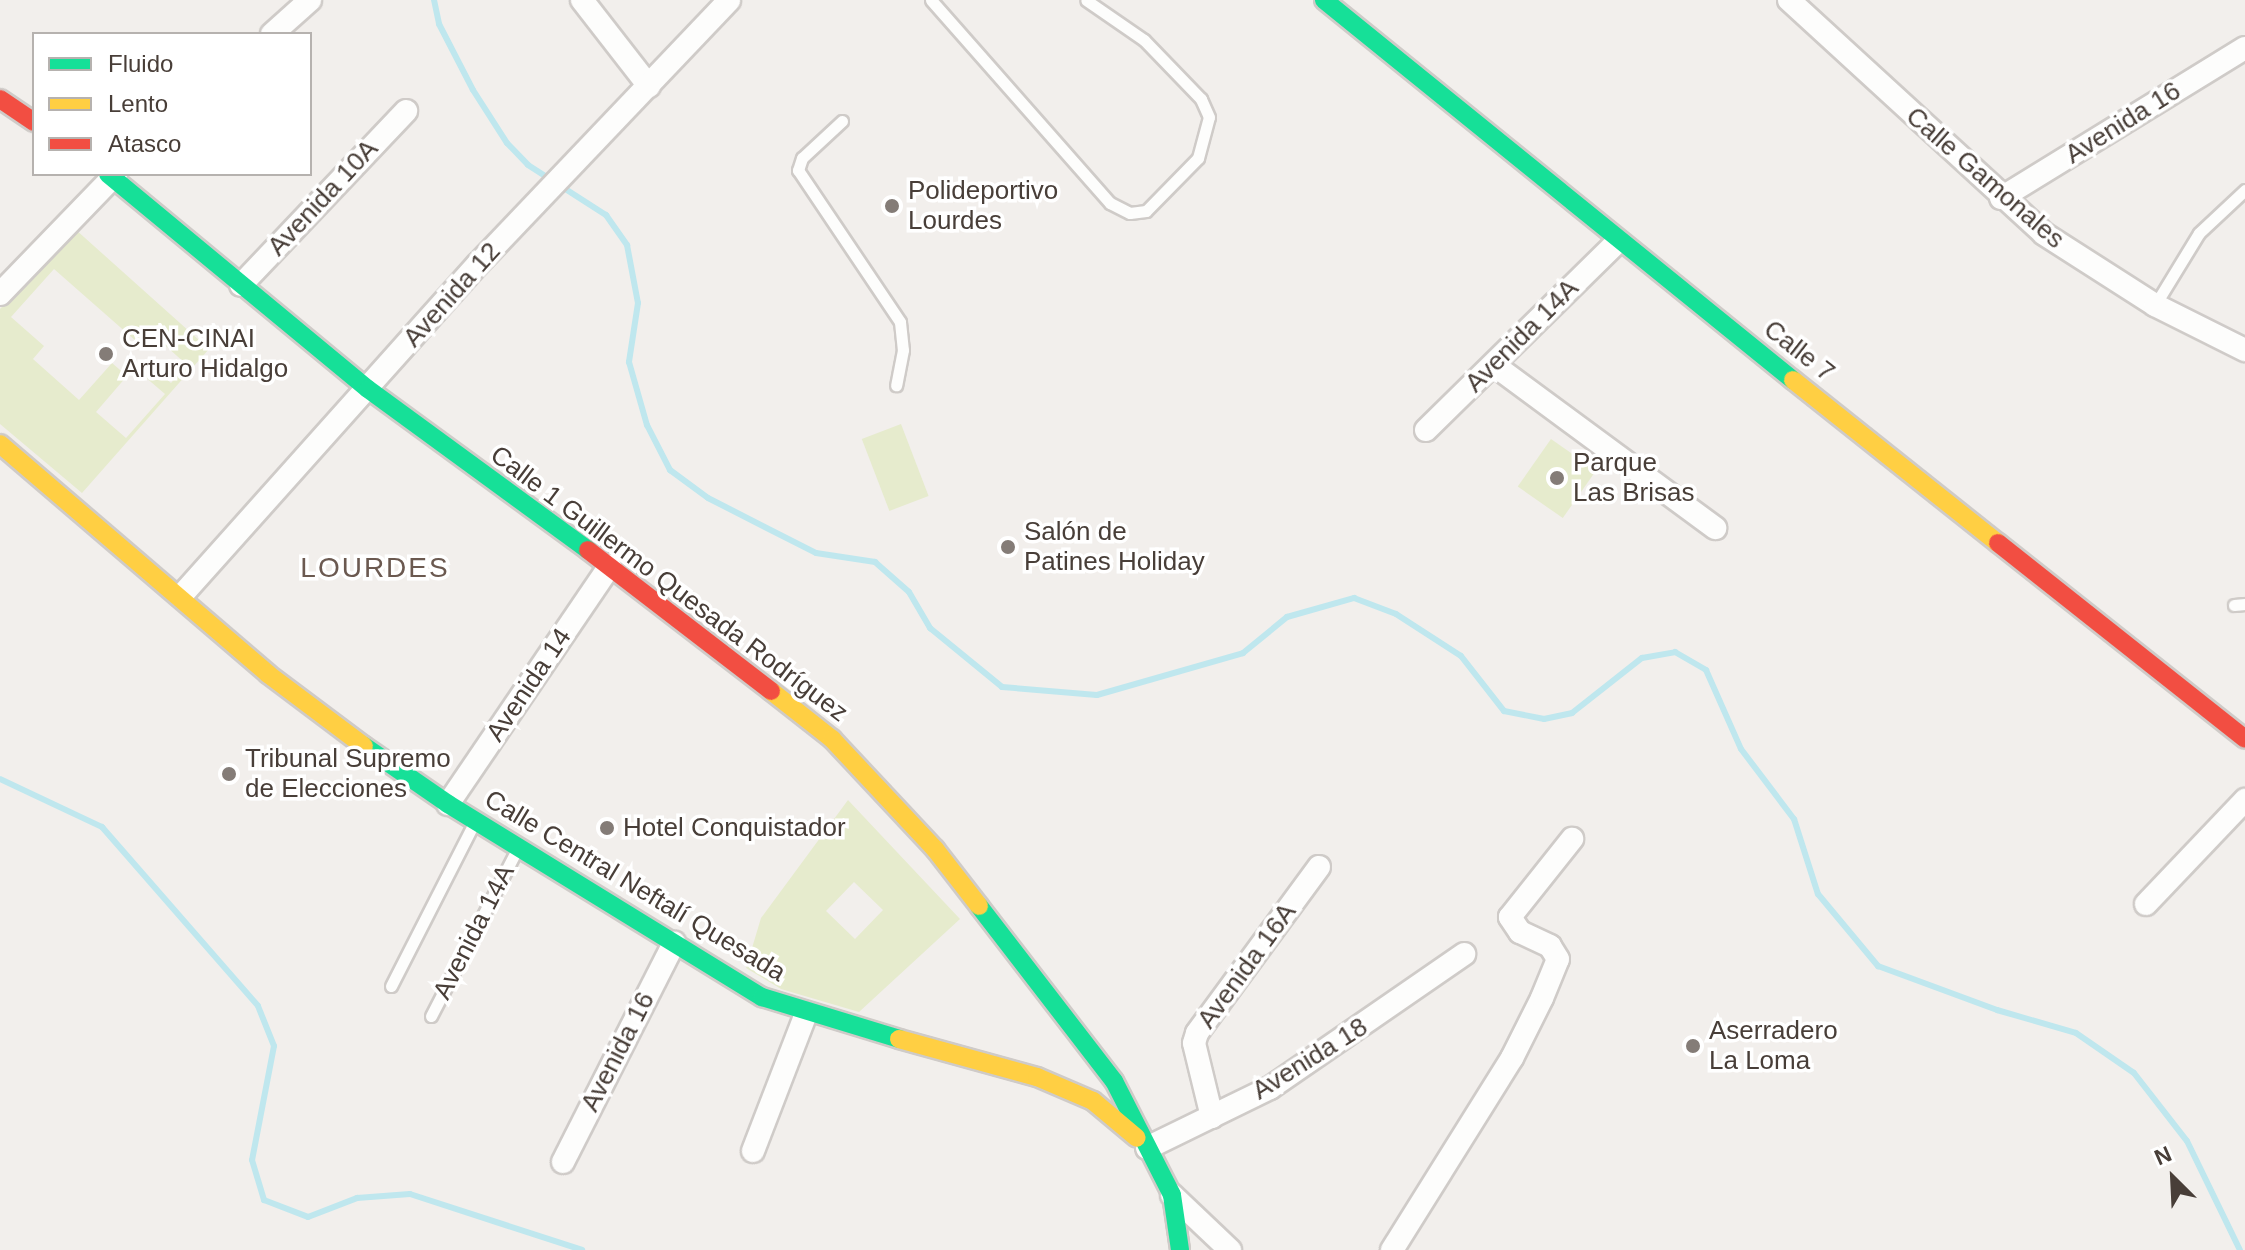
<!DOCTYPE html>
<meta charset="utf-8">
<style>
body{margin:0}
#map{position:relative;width:2245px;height:1250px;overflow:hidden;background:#f2efec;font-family:Arial,sans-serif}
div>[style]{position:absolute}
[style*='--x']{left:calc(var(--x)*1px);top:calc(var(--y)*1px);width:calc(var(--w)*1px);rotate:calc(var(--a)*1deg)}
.green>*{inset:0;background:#e6ebcd;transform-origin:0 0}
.stream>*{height:6px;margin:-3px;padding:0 3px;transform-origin:3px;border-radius:3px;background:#bfe7ee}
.roads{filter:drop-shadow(2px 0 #cfcbc8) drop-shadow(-2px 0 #cfcbc8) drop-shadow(0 2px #cfcbc8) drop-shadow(0 -2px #cfcbc8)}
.lane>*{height:11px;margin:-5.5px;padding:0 5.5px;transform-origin:5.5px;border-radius:5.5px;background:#fdfdfc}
.street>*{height:22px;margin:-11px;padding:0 11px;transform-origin:11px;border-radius:11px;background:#fdfdfc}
.fast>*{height:18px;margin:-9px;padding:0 9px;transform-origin:9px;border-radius:9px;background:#16e098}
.slow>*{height:18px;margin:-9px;padding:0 9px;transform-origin:9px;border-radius:9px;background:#ffcf43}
.jam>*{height:18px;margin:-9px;padding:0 9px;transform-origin:9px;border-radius:9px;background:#f24e42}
.dots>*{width:22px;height:22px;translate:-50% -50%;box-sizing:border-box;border:4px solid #fff;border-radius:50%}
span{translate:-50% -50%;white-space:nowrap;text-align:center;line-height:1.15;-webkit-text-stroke:7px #fff;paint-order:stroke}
.street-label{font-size:26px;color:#483e38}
.poi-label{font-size:26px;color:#483e38}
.left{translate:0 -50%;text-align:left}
.neighbourhood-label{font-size:28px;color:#6b5950;letter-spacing:2px}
.legend{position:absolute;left:32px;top:32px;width:280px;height:144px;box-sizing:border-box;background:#fff;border:2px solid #b6b2af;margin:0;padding:10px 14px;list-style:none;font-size:24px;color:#483e38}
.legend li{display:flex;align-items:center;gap:16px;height:40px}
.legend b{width:40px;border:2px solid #b6b2af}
.north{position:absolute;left:2133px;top:1138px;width:80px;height:80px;-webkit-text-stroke:6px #fff;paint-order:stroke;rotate:336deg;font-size:22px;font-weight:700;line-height:32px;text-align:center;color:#483e38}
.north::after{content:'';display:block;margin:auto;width:28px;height:36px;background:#483e38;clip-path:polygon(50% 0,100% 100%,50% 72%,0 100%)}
</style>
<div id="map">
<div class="green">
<i style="clip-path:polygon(evenodd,75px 229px,209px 349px,82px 493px,0 424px,0 309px,75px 229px,54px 269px,145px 349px,156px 337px,187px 365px,171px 383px,146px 361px,137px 370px,165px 394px,126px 438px,96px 412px,127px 376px,112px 363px,79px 400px,33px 359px,44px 346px,11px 317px,54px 269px)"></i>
<i style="left:901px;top:424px;width:77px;height:42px;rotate:69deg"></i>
<i style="left:1551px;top:439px;width:55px;height:58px;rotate:35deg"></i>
<i style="clip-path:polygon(evenodd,848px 800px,960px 919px,859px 1012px,781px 989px,746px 968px,761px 918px,848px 800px,854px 882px,883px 910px,855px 939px,826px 911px,854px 882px)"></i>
</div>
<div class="stream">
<i style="--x:434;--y:0;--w:25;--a:78"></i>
<i style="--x:439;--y:24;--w:74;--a:62.7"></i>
<i style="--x:473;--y:90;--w:63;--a:57.3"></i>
<i style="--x:507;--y:143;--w:30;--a:46"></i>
<i style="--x:528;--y:165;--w:93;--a:32.7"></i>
<i style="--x:606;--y:215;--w:37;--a:55"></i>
<i style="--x:627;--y:245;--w:59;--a:79.3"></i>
<i style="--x:638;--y:303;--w:60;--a:98.7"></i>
<i style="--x:629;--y:362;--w:66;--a:74.1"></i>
<i style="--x:647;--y:425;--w:51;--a:62.9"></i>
<i style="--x:670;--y:470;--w:47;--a:36.4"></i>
<i style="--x:708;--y:498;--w:121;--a:27"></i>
<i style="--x:816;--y:553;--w:60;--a:8.7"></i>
<i style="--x:875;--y:562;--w:45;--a:41.4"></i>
<i style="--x:909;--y:592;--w:42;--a:59.7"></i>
<i style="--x:930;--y:628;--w:93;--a:39.3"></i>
<i style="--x:1002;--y:687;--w:95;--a:4.8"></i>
<i style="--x:1097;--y:695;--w:152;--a:-16"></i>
<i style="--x:1243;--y:653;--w:57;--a:-39.3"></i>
<i style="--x:1287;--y:617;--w:70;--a:-15.8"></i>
<i style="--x:1354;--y:598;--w:45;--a:20.9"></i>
<i style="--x:1396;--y:614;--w:77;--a:32.9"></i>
<i style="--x:1461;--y:656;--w:70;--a:52"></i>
<i style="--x:1504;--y:711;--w:41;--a:11.3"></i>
<i style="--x:1544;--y:719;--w:29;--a:-12"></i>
<i style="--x:1572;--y:713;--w:89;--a:-38.2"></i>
<i style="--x:1642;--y:658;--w:34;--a:-10"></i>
<i style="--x:1675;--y:652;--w:36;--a:30"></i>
<i style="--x:1706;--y:670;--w:86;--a:66.1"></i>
<i style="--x:1741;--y:749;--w:88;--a:52.9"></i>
<i style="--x:1794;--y:819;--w:79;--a:72.3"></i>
<i style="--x:1818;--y:894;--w:94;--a:50.2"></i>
<i style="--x:1878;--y:966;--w:127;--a:20.3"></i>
<i style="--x:1997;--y:1010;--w:82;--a:16.2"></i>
<i style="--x:2076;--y:1033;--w:70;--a:34.6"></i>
<i style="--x:2134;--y:1073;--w:86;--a:52.1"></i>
<i style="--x:2187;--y:1141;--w:121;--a:64.1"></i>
<i style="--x:0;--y:779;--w:113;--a:25.2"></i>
<i style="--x:102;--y:827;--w:237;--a:48.9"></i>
<i style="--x:258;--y:1006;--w:43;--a:68.2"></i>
<i style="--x:274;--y:1046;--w:116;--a:100.9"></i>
<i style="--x:252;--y:1160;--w:42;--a:73.3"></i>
<i style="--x:264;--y:1200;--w:47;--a:21.1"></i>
<i style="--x:308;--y:1217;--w:53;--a:-21.2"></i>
<i style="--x:357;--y:1198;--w:53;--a:-4.3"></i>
<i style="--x:410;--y:1194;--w:181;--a:18"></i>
</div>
<div class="roads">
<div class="lane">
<i style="--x:931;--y:0;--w:271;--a:48.6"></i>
<i style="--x:1110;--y:203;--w:22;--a:27"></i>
<i style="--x:1130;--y:213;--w:16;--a:-7"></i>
<i style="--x:1146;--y:211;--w:74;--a:-45.5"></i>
<i style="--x:1198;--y:158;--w:42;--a:-75"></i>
<i style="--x:1209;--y:117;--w:20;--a:-114"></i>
<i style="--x:1201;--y:99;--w:82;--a:-134"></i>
<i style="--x:1144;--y:40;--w:70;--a:-145.4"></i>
<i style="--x:842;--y:121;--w:54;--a:137.2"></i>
<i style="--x:802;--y:158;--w:13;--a:108"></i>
<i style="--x:798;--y:170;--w:183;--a:56.1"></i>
<i style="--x:900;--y:322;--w:28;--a:84"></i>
<i style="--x:903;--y:350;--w:36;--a:101"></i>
<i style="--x:2155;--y:305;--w:84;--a:-58.6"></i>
<i style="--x:2199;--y:233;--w:63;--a:-43.1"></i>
<i style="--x:2234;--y:605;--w:11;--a:-5"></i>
<i style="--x:391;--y:986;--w:183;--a:-63"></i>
<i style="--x:431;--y:1016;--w:186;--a:-62.7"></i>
</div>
<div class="street">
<i style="--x:582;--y:0;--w:109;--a:52.1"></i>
<i style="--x:1789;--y:0;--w:346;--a:42.5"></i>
<i style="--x:2044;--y:234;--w:132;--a:32.6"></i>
<i style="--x:2155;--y:305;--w:101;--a:26.6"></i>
<i style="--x:272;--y:34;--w:51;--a:-41.8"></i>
<i style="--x:2001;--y:198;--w:286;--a:-31.6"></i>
<i style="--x:241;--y:285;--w:240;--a:-46.5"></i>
<i style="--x:0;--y:294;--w:167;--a:-46"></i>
<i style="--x:1494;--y:365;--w:275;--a:36.4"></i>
<i style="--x:1426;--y:430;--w:269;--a:-44.5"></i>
<i style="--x:181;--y:596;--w:445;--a:-48.2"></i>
<i style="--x:478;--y:264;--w:364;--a:-46.4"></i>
<i style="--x:448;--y:804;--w:288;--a:-55.8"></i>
<i style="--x:2146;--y:904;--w:144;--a:-46.4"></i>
<i style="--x:1212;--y:1117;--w:76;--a:-103.7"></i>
<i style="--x:1194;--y:1043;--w:10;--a:-73"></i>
<i style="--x:1197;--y:1033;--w:206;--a:-53.7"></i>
<i style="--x:1147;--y:1148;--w:137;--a:-26"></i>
<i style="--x:1270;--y:1088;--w:236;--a:-34.6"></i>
<i style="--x:753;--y:1151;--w:147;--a:-68.9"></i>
<i style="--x:563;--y:1162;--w:246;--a:-63.1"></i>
<i style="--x:1172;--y:1195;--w:80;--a:43.5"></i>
<i style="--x:1392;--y:1250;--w:226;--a:-58"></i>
<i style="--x:1512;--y:1058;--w:67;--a:-63.4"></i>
<i style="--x:1542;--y:998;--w:42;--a:-67.7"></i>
<i style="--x:1558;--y:959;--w:15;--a:-122"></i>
<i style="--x:1550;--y:946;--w:33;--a:-155"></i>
<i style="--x:1520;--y:932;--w:18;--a:-124"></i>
<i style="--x:1510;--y:917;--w:100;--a:-51.5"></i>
</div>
<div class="fast">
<i style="--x:1324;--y:0;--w:604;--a:39.02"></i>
<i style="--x:108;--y:174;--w:337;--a:39.6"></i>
<i style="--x:368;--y:389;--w:273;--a:36.2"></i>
<i style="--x:364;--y:746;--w:102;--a:34.6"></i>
<i style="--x:448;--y:804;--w:369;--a:31.6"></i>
<i style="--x:762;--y:997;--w:143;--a:17"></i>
<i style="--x:979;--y:906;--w:221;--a:52.4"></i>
<i style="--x:1114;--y:1081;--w:128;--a:63"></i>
<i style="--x:1172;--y:1195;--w:56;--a:81.7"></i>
</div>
<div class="slow">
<i style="--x:1793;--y:380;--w:262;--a:38.5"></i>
<i style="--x:0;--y:444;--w:353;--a:40.6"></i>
<i style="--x:268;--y:674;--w:120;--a:36.9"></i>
<i style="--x:771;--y:691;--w:78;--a:38.2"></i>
<i style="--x:832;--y:739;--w:151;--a:46.9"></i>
<i style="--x:935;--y:849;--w:72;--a:52.3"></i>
<i style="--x:899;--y:1039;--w:143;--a:15.4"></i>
<i style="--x:1037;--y:1077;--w:61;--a:23.2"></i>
<i style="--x:1093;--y:1101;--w:57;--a:40.1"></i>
</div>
<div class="jam">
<i style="--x:0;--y:99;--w:41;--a:34.1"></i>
<i style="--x:1998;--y:543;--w:315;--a:38.4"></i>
<i style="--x:588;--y:550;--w:231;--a:37.6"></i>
</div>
</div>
<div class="dots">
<i style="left:892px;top:206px;background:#847c77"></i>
<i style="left:106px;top:354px;background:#847c77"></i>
<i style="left:1557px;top:478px;background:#847c77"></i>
<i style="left:1008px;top:547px;background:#847c77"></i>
<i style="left:229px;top:774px;background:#847c77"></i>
<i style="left:607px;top:828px;background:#847c77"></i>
<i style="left:1693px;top:1046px;background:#847c77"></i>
</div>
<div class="street-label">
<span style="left:2123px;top:123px;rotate:-32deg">Avenida 16</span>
<span style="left:1985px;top:178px;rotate:41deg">Calle Gamonales</span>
<span style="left:323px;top:198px;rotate:-47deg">Avenida 10A</span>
<span style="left:452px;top:295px;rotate:-48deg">Avenida 12</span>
<span style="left:1522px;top:336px;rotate:-45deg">Avenida 14A</span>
<span style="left:1799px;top:351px;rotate:38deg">Calle 7</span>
<span style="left:669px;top:584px;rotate:37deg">Calle 1 Guillermo Quesada Rodríguez</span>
<span style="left:529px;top:685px;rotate:-56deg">Avenida 14</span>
<span style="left:635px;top:886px;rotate:31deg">Calle Central Neftalí Quesada</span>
<span style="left:474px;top:932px;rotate:-63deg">Avenida 14A</span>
<span style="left:1247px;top:966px;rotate:-54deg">Avenida 16A</span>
<span style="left:618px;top:1052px;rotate:-63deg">Avenida 16</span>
<span style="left:1310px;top:1059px;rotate:-32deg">Avenida 18</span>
</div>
<div class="poi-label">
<span class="left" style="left:908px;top:206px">Polideportivo<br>Lourdes</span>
<span class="left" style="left:122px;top:354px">CEN-CINAI<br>Arturo Hidalgo</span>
<span class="left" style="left:1573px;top:478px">Parque<br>Las Brisas</span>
<span class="left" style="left:1024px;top:547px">Salón de<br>Patines Holiday</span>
<span class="left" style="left:245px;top:774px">Tribunal Supremo<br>de Elecciones</span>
<span class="left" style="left:623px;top:828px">Hotel Conquistador</span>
<span class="left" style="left:1709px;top:1046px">Aserradero<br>La Loma</span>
</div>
<div class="neighbourhood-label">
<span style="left:375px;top:568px">LOURDES</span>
</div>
<ul class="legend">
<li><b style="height:10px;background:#16e098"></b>Fluido</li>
<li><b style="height:10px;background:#ffcf43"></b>Lento</li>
<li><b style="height:10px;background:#f24e42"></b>Atasco</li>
</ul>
<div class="north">N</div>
</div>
